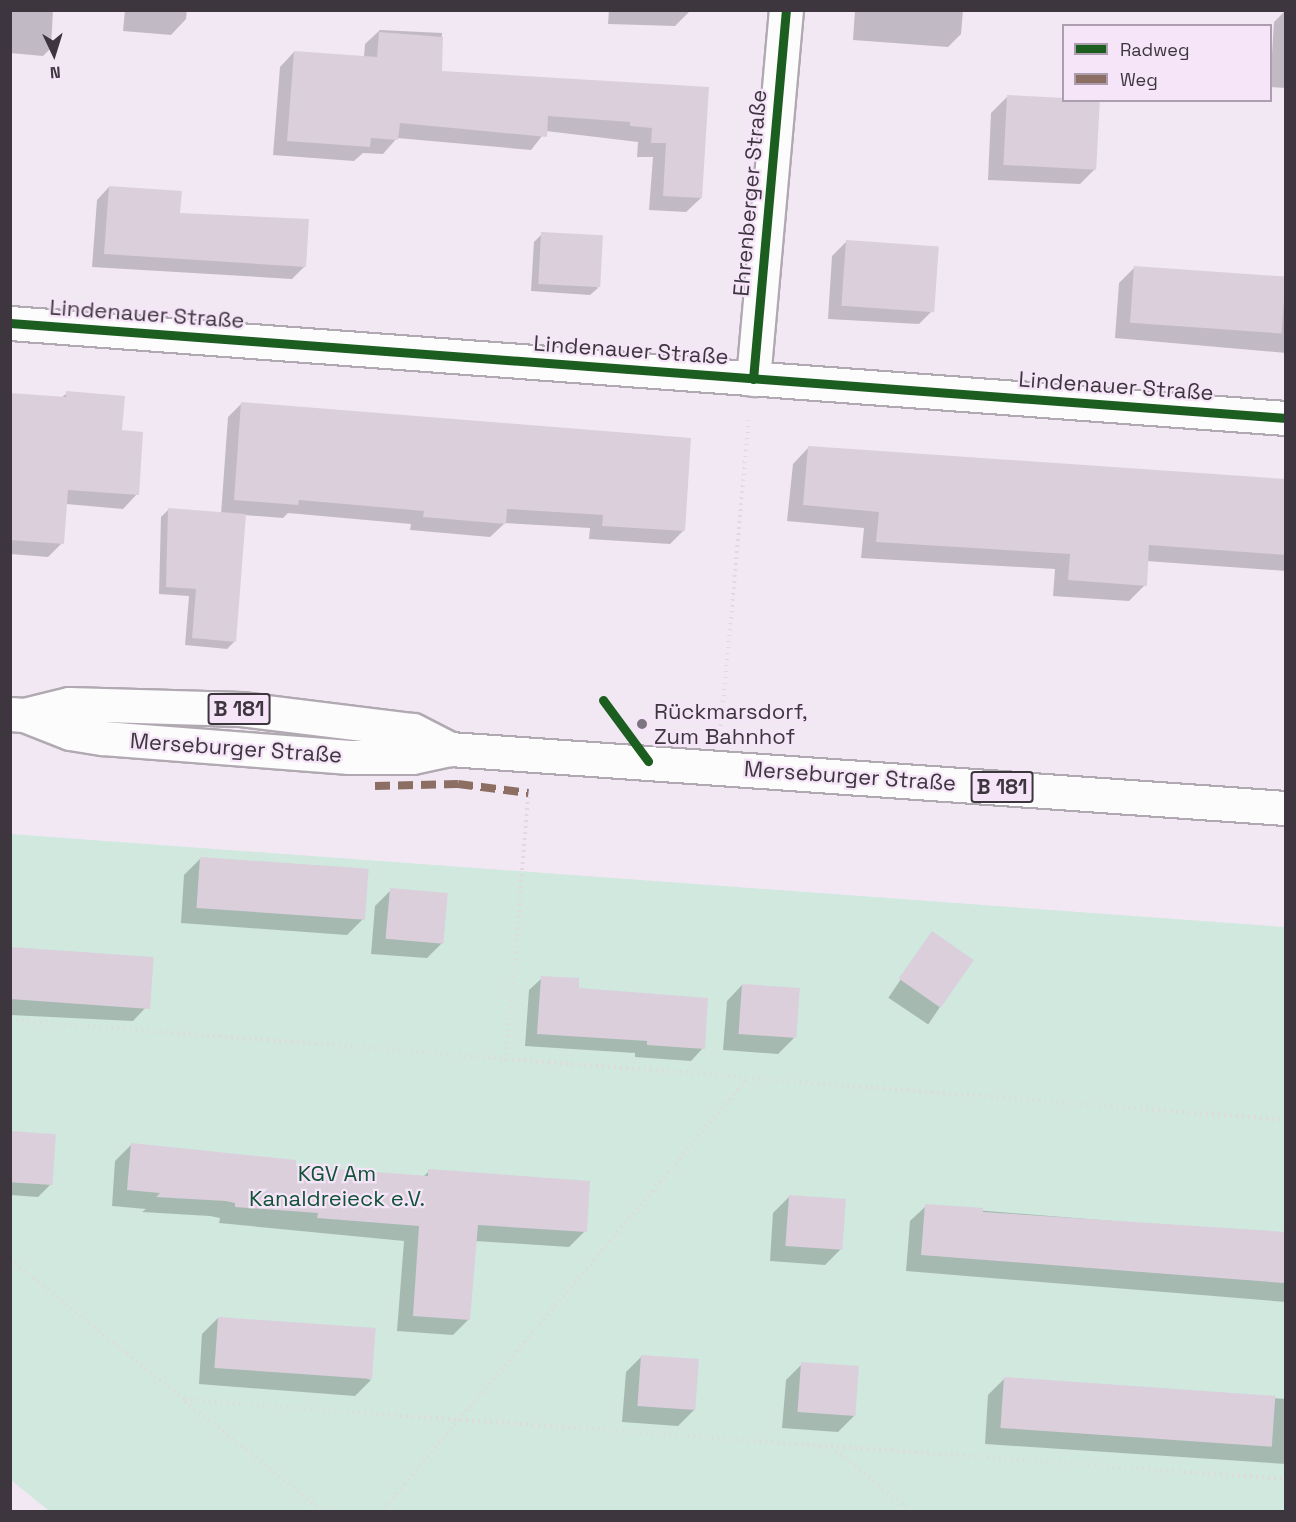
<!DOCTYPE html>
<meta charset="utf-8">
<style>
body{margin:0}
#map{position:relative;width:1296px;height:1522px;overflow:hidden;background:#f2e8f4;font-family:"Space Grotesk",sans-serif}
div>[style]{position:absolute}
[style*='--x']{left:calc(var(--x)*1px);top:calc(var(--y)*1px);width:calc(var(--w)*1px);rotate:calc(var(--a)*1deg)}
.green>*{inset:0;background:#d0e8de}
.shadow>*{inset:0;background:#0003;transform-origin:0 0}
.building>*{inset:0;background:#dacfdb;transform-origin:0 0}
.path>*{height:4px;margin-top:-2px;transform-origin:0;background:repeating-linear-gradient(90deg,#dedade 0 1.5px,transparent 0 6px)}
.roads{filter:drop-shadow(2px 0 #b1a9b1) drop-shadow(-2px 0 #b1a9b1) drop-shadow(0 2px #b1a9b1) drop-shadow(0 -2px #b1a9b1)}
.street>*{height:33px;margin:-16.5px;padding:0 16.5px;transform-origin:16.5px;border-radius:16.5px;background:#fdfcfd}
.primary>*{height:33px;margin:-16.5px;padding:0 16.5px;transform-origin:16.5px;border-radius:16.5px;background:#fdfcfd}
.quiet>*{height:8px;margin-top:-4px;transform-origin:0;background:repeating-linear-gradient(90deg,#8d6e63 0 15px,transparent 0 23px)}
.cycleway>*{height:9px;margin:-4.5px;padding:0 4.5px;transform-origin:4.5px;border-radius:4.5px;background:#1b5e20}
.dots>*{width:16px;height:16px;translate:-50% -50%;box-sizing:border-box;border:3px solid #f6e4f8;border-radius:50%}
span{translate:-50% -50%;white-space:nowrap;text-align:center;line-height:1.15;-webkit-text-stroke:4.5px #f6e4f8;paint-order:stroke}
.shield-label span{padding:2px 4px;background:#f6e4f8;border:2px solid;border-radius:4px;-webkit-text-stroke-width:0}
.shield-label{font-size:21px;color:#3d363e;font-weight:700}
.street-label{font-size:22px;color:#3d363e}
.poi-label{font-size:22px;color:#3d363e}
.left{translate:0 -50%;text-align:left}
.park-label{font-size:22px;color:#105338}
.frame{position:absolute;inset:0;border:12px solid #3d363e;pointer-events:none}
.legend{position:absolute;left:1062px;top:24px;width:210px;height:78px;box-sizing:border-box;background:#f6e4f8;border:2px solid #ac9eae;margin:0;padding:8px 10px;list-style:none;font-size:18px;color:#3d363e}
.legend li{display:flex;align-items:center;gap:12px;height:30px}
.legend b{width:30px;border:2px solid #ac9eae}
.north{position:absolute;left:24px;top:24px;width:60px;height:60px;-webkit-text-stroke:4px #f6e4f8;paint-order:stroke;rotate:176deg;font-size:16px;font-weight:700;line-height:24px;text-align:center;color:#3d363e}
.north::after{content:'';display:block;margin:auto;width:21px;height:27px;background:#3d363e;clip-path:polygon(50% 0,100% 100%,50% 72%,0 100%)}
</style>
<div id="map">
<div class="green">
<i style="clip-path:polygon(10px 834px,1285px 927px,1285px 1511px,49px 1511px,11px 1480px)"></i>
</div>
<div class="shadow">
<i style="clip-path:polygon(10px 10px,53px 10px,51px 48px,43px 56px,10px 53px)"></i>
<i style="clip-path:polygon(125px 10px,187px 10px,186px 19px,171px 35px,123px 31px)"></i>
<i style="clip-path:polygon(609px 10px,691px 10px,675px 26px,608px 24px)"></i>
<i style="clip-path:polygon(855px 10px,963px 10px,961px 34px,948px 47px,853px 40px)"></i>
<i style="clip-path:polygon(1286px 10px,1286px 88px,1270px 87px,1274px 22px)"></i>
<i style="clip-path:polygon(380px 30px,442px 33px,440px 72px,707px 88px,701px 198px,686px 212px,649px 210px,653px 157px,637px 157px,638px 142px,546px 131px,531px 150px,397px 138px,383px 154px,363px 153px,354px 161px,273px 155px,280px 67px,294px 52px,364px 57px,365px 44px)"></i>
<i style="clip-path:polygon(1007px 97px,1096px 168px,1080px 184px,988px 180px,991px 113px)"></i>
<i style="clip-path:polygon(109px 187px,179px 214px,305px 266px,292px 279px,92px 267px,97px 200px)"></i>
<i style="clip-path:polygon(542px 234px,598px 288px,590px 295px,531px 291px,534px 242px)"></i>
<i style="clip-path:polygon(846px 242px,933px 310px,919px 324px,828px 319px,832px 256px)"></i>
<i style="clip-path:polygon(1135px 267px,1286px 282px,1286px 353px,1115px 338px,1119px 283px)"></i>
<i style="clip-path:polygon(67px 393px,121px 432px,137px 494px,123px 509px,66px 504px,62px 543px,48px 557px,10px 554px,10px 395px,61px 398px)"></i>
<i style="clip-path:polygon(242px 403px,684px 530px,670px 544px,589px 539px,590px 528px,505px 523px,490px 537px,410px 530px,411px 524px,288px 513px,283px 518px,244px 515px,235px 641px,227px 649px,185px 645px,189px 596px,159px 594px,161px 517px,169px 509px,221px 514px,228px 417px)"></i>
<i style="clip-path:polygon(808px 448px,1286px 481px,1286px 571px,1146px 561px,1145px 585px,1129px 601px,1053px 596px,1055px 569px,861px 558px,864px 528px,787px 521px,793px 464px)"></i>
<i style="clip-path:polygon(200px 859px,363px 919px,347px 935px,181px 923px,184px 875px)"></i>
<i style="clip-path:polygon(391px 890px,443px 942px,427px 958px,371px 954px,375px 906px)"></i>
<i style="left:932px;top:933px;width:48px;height:78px;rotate:34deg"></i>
<i style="clip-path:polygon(10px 949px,148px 1005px,133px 1021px,10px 1015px)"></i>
<i style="clip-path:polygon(542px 978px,577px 990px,703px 1048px,691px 1061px,635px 1057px,635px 1053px,525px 1046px,529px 990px)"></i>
<i style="clip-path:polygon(742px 985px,794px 1038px,778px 1054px,723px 1050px,727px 1001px)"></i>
<i style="clip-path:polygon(10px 1133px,51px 1184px,38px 1197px,10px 1195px)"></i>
<i style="clip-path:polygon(131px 1145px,294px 1167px,423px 1177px,429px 1171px,585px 1231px,569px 1247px,475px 1241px,469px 1319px,453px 1335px,397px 1331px,404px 1241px,219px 1223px,220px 1218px,210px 1216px,142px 1212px,146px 1209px,112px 1206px,115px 1161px)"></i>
<i style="clip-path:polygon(789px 1197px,841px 1249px,825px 1265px,770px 1261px,773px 1213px)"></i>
<i style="clip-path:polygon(926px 1206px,1286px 1235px,1286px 1302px,906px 1271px,910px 1221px)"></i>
<i style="clip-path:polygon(218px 1318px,371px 1380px,355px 1396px,199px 1384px,202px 1334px)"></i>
<i style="clip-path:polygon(642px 1356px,694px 1410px,678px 1426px,622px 1422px,626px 1372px)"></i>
<i style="clip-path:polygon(802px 1364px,854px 1416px,838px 1432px,782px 1428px,786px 1380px)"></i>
<i style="clip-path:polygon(1004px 1379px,1286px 1399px,1286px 1464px,985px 1444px,988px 1395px)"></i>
</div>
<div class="building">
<i style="clip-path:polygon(379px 32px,443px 37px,442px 71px,709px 87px,702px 198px,663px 196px,666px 143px,651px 143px,652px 128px,630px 126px,630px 122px,548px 116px,547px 137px,400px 123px,398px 140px,371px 138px,370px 147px,287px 141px,294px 51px,377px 57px)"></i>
<i style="left:1007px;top:95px;width:93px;height:70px;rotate:3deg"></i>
<i style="clip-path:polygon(109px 186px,182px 191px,180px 213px,309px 219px,306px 267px,104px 254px)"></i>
<i style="left:541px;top:232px;width:62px;height:52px;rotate:3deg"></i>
<i style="left:846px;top:240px;width:93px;height:66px;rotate:4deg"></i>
<i style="left:1134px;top:266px;width:152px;height:57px;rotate:4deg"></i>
<i style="clip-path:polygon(66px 391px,125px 396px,122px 430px,143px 432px,139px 495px,68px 490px,64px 544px,10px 540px,10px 393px,66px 397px)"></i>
<i style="clip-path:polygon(241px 402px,691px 438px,685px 531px,602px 526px,603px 515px,507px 509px,506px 524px,423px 517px,424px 511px,299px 500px,298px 505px,234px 500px)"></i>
<i style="clip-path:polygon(808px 446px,1286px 479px,1286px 555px,1149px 545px,1147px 586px,1068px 580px,1070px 554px,876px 542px,879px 512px,803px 505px)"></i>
<i style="clip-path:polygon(168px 508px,246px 514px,236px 642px,192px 638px,196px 589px,166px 587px)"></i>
<i style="left:200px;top:857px;width:169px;height:51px;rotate:4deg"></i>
<i style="left:390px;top:888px;width:58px;height:51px;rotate:5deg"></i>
<i style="left:932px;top:931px;width:51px;height:58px;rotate:35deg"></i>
<i style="left:10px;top:947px;width:144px;height:52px;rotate:4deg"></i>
<i style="clip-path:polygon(541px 976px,579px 978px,579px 988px,708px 998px,705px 1049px,647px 1045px,647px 1041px,537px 1034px)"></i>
<i style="left:742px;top:984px;width:58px;height:50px;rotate:4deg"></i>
<i style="left:10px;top:1131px;width:46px;height:51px;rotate:4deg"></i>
<i style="clip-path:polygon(131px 1143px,296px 1160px,296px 1166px,428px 1176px,428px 1169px,590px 1181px,587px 1232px,478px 1225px,470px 1320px,413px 1316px,419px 1226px,317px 1218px,318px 1213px,235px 1207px,235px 1203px,226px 1201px,156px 1197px,160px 1193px,127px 1190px)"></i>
<i style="left:789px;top:1195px;width:57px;height:51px;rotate:4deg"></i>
<i style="clip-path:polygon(925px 1204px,983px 1208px,983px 1212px,1286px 1232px,1284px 1283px,921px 1255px)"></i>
<i style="left:218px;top:1317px;width:158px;height:51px;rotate:4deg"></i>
<i style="left:641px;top:1355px;width:58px;height:51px;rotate:4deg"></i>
<i style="left:801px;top:1362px;width:58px;height:50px;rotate:4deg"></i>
<i style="left:1004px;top:1377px;width:272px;height:51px;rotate:4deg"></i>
</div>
<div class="path">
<i style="--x:721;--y:726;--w:307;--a:-84.8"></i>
<i style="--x:10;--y:1020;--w:1280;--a:4.48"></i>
<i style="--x:506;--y:1061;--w:265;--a:-85.2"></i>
<i style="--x:10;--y:1259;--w:225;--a:38.9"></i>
<i style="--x:185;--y:1400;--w:1104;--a:4.1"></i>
<i style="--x:185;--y:1401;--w:178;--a:38.6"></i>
<i style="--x:831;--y:1447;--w:104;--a:38.7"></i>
<i style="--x:381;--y:1512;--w:566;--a:-49.81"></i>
</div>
<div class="roads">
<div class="street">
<i style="--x:10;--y:323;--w:1280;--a:4.26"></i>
<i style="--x:753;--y:379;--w:370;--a:-84.9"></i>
</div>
<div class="primary">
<i style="--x:10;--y:714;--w:14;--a:4"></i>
<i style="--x:24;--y:715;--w:49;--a:21.4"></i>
<i style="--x:70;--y:733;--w:33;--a:9"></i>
<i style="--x:103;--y:738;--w:247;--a:4.4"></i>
<i style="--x:349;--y:757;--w:63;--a:0"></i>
<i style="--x:412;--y:757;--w:39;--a:-12"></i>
<i style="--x:450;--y:749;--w:838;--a:4.04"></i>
<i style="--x:24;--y:715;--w:46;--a:-13.7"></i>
<i style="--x:69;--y:704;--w:172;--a:1.7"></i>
<i style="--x:241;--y:709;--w:173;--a:7"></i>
<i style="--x:413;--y:730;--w:42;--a:27.2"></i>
</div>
</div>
<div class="quiet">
<i style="--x:375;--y:786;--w:83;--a:-1.4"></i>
<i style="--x:458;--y:784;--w:71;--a:7.3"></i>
</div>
<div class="cycleway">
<i style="--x:10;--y:323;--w:1280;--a:4.26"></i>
<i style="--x:753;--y:379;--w:370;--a:-84.9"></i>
<i style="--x:603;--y:700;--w:76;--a:53.6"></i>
</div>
<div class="dots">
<i style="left:642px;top:724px;background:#7c747e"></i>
</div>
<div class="shield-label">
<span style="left:239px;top:709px">B 181</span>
<span style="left:1002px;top:787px">B 181</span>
</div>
<div class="street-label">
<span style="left:750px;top:193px;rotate:-85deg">Ehrenberger Straße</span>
<span style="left:147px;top:314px;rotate:4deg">Lindenauer Straße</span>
<span style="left:631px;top:350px;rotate:4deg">Lindenauer Straße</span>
<span style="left:1116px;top:386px;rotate:4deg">Lindenauer Straße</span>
<span style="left:236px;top:748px;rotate:4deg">Merseburger Straße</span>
<span style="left:850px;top:776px;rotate:4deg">Merseburger Straße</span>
</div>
<div class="poi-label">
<span class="left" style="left:654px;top:724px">Rückmarsdorf,<br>Zum Bahnhof</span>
</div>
<div class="park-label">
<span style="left:337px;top:1186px">KGV Am<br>Kanaldreieck e.V.</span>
</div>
<div class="frame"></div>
<ul class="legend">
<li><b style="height:8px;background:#1b5e20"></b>Radweg</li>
<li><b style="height:8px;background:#8d6e63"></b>Weg</li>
</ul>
<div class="north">N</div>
</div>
